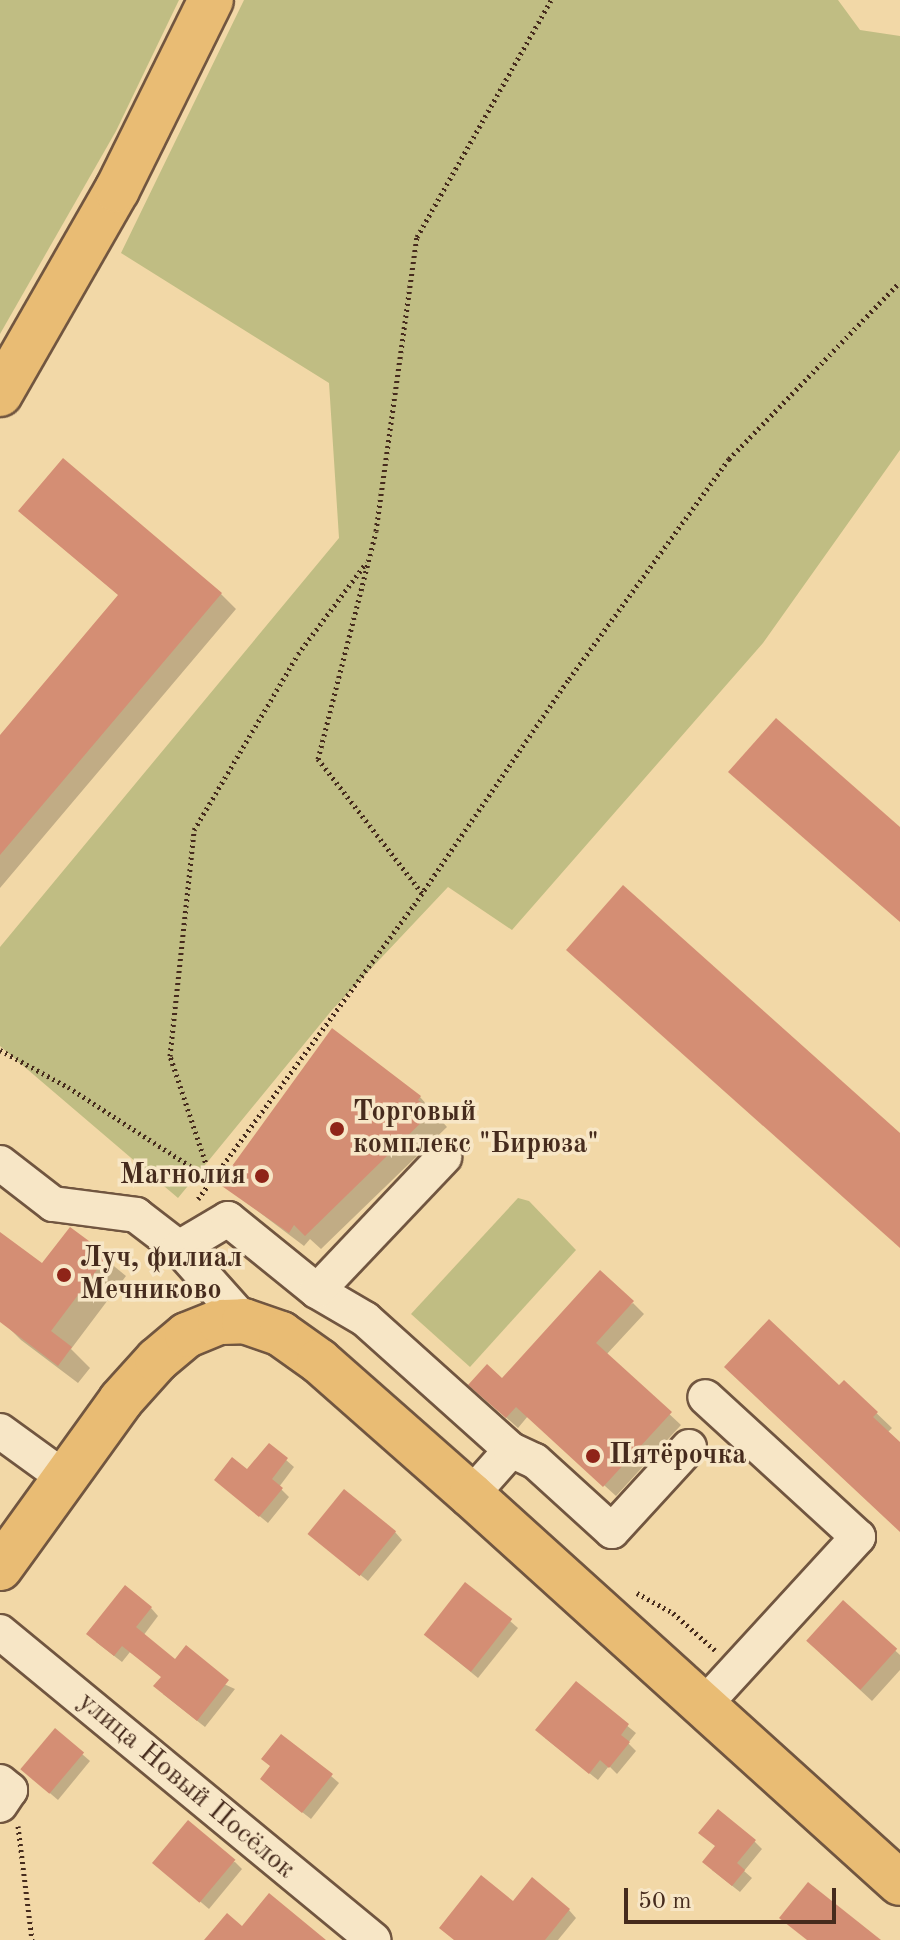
<!DOCTYPE html>
<meta charset="utf-8">
<style>
body{margin:0}
#map{position:relative;width:900px;height:1940px;overflow:hidden;background:#f2d8a7;font-family:"Old Standard TT",serif}
div>[style]{position:absolute}
[style*='--x']{left:calc(var(--x)*1px);top:calc(var(--y)*1px);width:calc(var(--w)*1px);rotate:calc(var(--a)*1deg)}
.green>*{inset:0;background:#c0bd83}
.shadow>*{inset:0;background:#0003}
.building>*{inset:0;background:#d48e74;transform-origin:0 0}
.path>*{height:5px;margin-top:-2.5px;transform-origin:0;background:repeating-linear-gradient(90deg,#462b1d 0 2px,transparent 0 6px)}
.roads{filter:drop-shadow(2px 0 #715640) drop-shadow(-2px 0 #715640) drop-shadow(0 2px #715640) drop-shadow(0 -2px #715640)}
.minor>*{height:34px;margin:-17px;padding:0 17px;transform-origin:17px;border-radius:17px;background:#f7e6c6}
.major>*{height:44px;margin:-22px;padding:0 22px;transform-origin:22px;border-radius:22px;background:#e9bc74}
.dots>*{width:22px;height:22px;translate:-50% -50%;box-sizing:border-box;border:4px solid #f7e6c6;border-radius:50%}
span{translate:-50% -50%;white-space:nowrap;text-align:center;line-height:1.15;-webkit-text-stroke:7px #f7e6c6;paint-order:stroke}
.poi-label{font-size:28px;color:#462b1d;font-weight:700}
.left{translate:0 -50%;text-align:left}
.right{translate:-100% -50%;text-align:right}
.street-label{font-size:28px;color:#462b1d}
.scale{position:absolute;left:624px;top:1888px;width:212px;height:36px;box-sizing:border-box;border:4px solid #462b1d;border-top:0;padding-left:10px;font-size:24px;line-height:28px;white-space:nowrap;color:#462b1d;-webkit-text-stroke:6px #f7e6c6;paint-order:stroke}
</style>
<div id="map">
<div class="green">
<i style="clip-path:polygon(0 0,179px 0,116px 131px,0 334px)"></i>
<i style="clip-path:polygon(244px 0,838px 0,860px 30px,900px 36px,900px 450px,763px 643px,512px 930px,448px 887px,332px 1010px,178px 1198px,0 1046px,0 947px,339px 538px,329px 383px,121px 253px)"></i>
<i style="clip-path:polygon(518px 1198px,529px 1201px,576px 1250px,470px 1367px,411px 1314px)"></i>
</div>
<div class="shadow">
<i style="clip-path:polygon(36px 525px,221px 594px,236px 609px,0 888px,0 738px,120px 596px)"></i>
<i style="clip-path:polygon(332px 1031px,420px 1097px,447px 1127px,321px 1249px,310px 1239px,304px 1246px,222px 1184px)"></i>
<i style="clip-path:polygon(70px 1230px,126px 1276px,71px 1349px,90px 1368px,78px 1383px,21px 1340px,2px 1321px,0 1310px,0 1234px,43px 1266px)"></i>
<i style="clip-path:polygon(633px 1303px,644px 1314px,606px 1355px,681px 1425px,616px 1496px,528px 1416px,518px 1428px,482px 1396px)"></i>
<i style="clip-path:polygon(845px 1383px,892px 1428px,887px 1433px,900px 1445px,900px 1530px,840px 1388px)"></i>
<i style="clip-path:polygon(269px 1445px,294px 1467px,279px 1487px,289px 1497px,268px 1523px,224px 1487px,248px 1472px)"></i>
<i style="clip-path:polygon(395px 1532px,402px 1540px,368px 1581px,318px 1541px)"></i>
<i style="clip-path:polygon(844px 1603px,900px 1655px,900px 1670px,872px 1701px,820px 1653px)"></i>
<i style="clip-path:polygon(151px 1608px,158px 1616px,143px 1636px,175px 1662px,235px 1689px,205px 1727px,163px 1694px,163px 1677px,130px 1652px,122px 1662px,96px 1642px)"></i>
<i style="clip-path:polygon(510px 1621px,518px 1628px,478px 1678px,433px 1641px)"></i>
<i style="clip-path:polygon(576px 1684px,636px 1733px,628px 1743px,636px 1751px,617px 1774px,609px 1766px,598px 1780px,545px 1738px)"></i>
<i style="clip-path:polygon(82px 1754px,90px 1761px,58px 1800px,31px 1777px)"></i>
<i style="clip-path:polygon(331px 1776px,339px 1783px,311px 1819px,270px 1787px)"></i>
<i style="clip-path:polygon(754px 1841px,762px 1849px,744px 1871px,752px 1878px,740px 1892px,712px 1870px)"></i>
<i style="clip-path:polygon(235px 1862px,242px 1869px,209px 1909px,163px 1870px)"></i>
<i style="clip-path:polygon(513px 1903px,569px 1910px,576px 1918px,558px 1940px,455px 1940px)"></i>
</div>
<div class="building">
<i style="clip-path:polygon(63px 458px,222px 593px,0 855px,0 735px,118px 595px,18px 511px)"></i>
<i style="clip-path:polygon(776px 718px,900px 827px,900px 922px,728px 772px)"></i>
<i style="clip-path:polygon(623px 885px,900px 1133px,900px 1248px,566px 950px)"></i>
<i style="clip-path:polygon(332px 1028px,421px 1096px,418px 1100px,433px 1111px,305px 1236px,294px 1225px,289px 1233px,219px 1184px)"></i>
<i style="clip-path:polygon(70px 1227px,108px 1255px,51px 1331px,72px 1347px,58px 1366px,0 1322px,0 1232px,42px 1263px)"></i>
<i style="clip-path:polygon(600px 1270px,634px 1301px,596px 1343px,672px 1412px,603px 1487px,516px 1407px,506px 1418px,468px 1385px,487px 1364px,502px 1378px)"></i>
<i style="clip-path:polygon(769px 1319px,839px 1385px,844px 1380px,878px 1412px,873px 1417px,900px 1442px,900px 1532px,724px 1367px)"></i>
<i style="clip-path:polygon(269px 1443px,288px 1458px,272px 1479px,283px 1488px,259px 1517px,214px 1480px,232px 1457px,247px 1469px)"></i>
<i style="left:344px;top:1489px;width:67px;height:58px;rotate:39deg"></i>
<i style="left:465px;top:1582px;width:60px;height:67px;rotate:38deg"></i>
<i style="clip-path:polygon(125px 1585px,152px 1607px,136px 1627px,175px 1659px,186px 1645px,229px 1680px,197px 1721px,153px 1686px,161px 1677px,122px 1646px,114px 1656px,86px 1634px)"></i>
<i style="left:843px;top:1600px;width:73px;height:55px;rotate:42deg"></i>
<i style="clip-path:polygon(576px 1681px,629px 1724px,621px 1735px,630px 1742px,609px 1768px,600px 1760px,589px 1774px,535px 1730px)"></i>
<i style="left:55px;top:1728px;width:38px;height:54px;rotate:40deg"></i>
<i style="clip-path:polygon(281px 1734px,333px 1774px,302px 1813px,260px 1779px,270px 1766px,261px 1759px)"></i>
<i style="clip-path:polygon(718px 1809px,756px 1840px,737px 1863px,745px 1870px,732px 1886px,702px 1862px,715px 1846px,698px 1833px)"></i>
<i style="left:188px;top:1820px;width:62px;height:56px;rotate:40deg"></i>
<i style="clip-path:polygon(481px 1875px,513px 1901px,532px 1877px,570px 1909px,545px 1940px,454px 1940px,439px 1928px)"></i>
<i style="clip-path:polygon(808px 1882px,881px 1940px,807px 1940px,779px 1918px)"></i>
<i style="clip-path:polygon(269px 1893px,326px 1940px,204px 1940px,227px 1913px,242px 1926px)"></i>
</div>
<div class="path">
<i style="--x:422;--y:893;--w:170;--a:-127.8"></i>
<i style="--x:318;--y:759;--w:235;--a:-75.7"></i>
<i style="--x:376;--y:531;--w:297;--a:-82.1"></i>
<i style="--x:417;--y:237;--w:272;--a:-60.5"></i>
<i style="--x:0;--y:1050;--w:77;--a:28.6"></i>
<i style="--x:68;--y:1087;--w:169;--a:32.9"></i>
<i style="--x:211;--y:1179;--w:130;--a:-108.4"></i>
<i style="--x:170;--y:1056;--w:227;--a:-83.9"></i>
<i style="--x:194;--y:830;--w:204;--a:-59.4"></i>
<i style="--x:298;--y:654;--w:114;--a:-53.2"></i>
<i style="--x:198;--y:1199;--w:365;--a:-53.7"></i>
<i style="--x:414;--y:905;--w:274;--a:-55.6"></i>
<i style="--x:569;--y:679;--w:272;--a:-54"></i>
<i style="--x:729;--y:459;--w:246;--a:-46"></i>
<i style="--x:637;--y:1593;--w:41;--a:29.1"></i>
<i style="--x:673;--y:1613;--w:56;--a:41.4"></i>
<i style="--x:18;--y:1826;--w:115;--a:83"></i>
</div>
<div class="roads">
<div class="minor">
<i style="--x:0;--y:1163;--w:67;--a:37.7"></i>
<i style="--x:53;--y:1204;--w:84;--a:7.5"></i>
<i style="--x:136;--y:1215;--w:54;--a:37.5"></i>
<i style="--x:179;--y:1248;--w:98;--a:48.3"></i>
<i style="--x:179;--y:1248;--w:57;--a:-30.6"></i>
<i style="--x:228;--y:1219;--w:114;--a:39"></i>
<i style="--x:317;--y:1291;--w:56;--a:30.3"></i>
<i style="--x:365;--y:1319;--w:196;--a:41.9"></i>
<i style="--x:511;--y:1450;--w:60;--a:131.6"></i>
<i style="--x:317;--y:1291;--w:185;--a:-46.5"></i>
<i style="--x:0;--y:1431;--w:80;--a:35.9"></i>
<i style="--x:511;--y:1450;--w:26;--a:25"></i>
<i style="--x:535;--y:1461;--w:104;--a:42.3"></i>
<i style="--x:612;--y:1531;--w:114;--a:-47.5"></i>
<i style="--x:0;--y:1632;--w:484;--a:39.5"></i>
<i style="--x:704;--y:1705;--w:228;--a:-47.5"></i>
<i style="--x:858;--y:1537;--w:207;--a:-137.5"></i>
<i style="--x:0;--y:1782;--w:13;--a:39"></i>
<i style="--x:10;--y:1790;--w:18;--a:124"></i>
</div>
<div class="major">
<i style="--x:0;--y:394;--w:235;--a:-60.2"></i>
<i style="--x:117;--y:190;--w:212;--a:-63.7"></i>
<i style="--x:0;--y:1568;--w:207;--a:-54.2"></i>
<i style="--x:121;--y:1400;--w:54;--a:-48"></i>
<i style="--x:157;--y:1360;--w:39;--a:-40"></i>
<i style="--x:187;--y:1335;--w:35;--a:-22"></i>
<i style="--x:220;--y:1322;--w:24;--a:-2"></i>
<i style="--x:244;--y:1321;--w:39;--a:19"></i>
<i style="--x:281;--y:1334;--w:47;--a:35.4"></i>
<i style="--x:319;--y:1361;--w:203;--a:41.4"></i>
<i style="--x:471;--y:1495;--w:578;--a:42.13"></i>
</div>
</div>
<div class="dots">
<i style="left:337px;top:1129px;background:#8f2418"></i>
<i style="left:262px;top:1176px;background:#8f2418"></i>
<i style="left:64px;top:1275px;background:#8f2418"></i>
<i style="left:593px;top:1456px;background:#8f2418"></i>
</div>
<div class="poi-label">
<span class="left" style="left:353px;top:1129px">Торговый<br>комплекс "Бирюза"</span>
<span class="right" style="left:246px;top:1176px">Магнолия</span>
<span class="left" style="left:80px;top:1275px">Луч, филиал<br>Мечниково</span>
<span class="left" style="left:609px;top:1456px">Пятёрочка</span>
</div>
<div class="street-label">
<span style="left:186px;top:1786px;rotate:40deg">улица Новый Посёлок</span>
</div>
<div class="scale">50 m</div>
</div>
